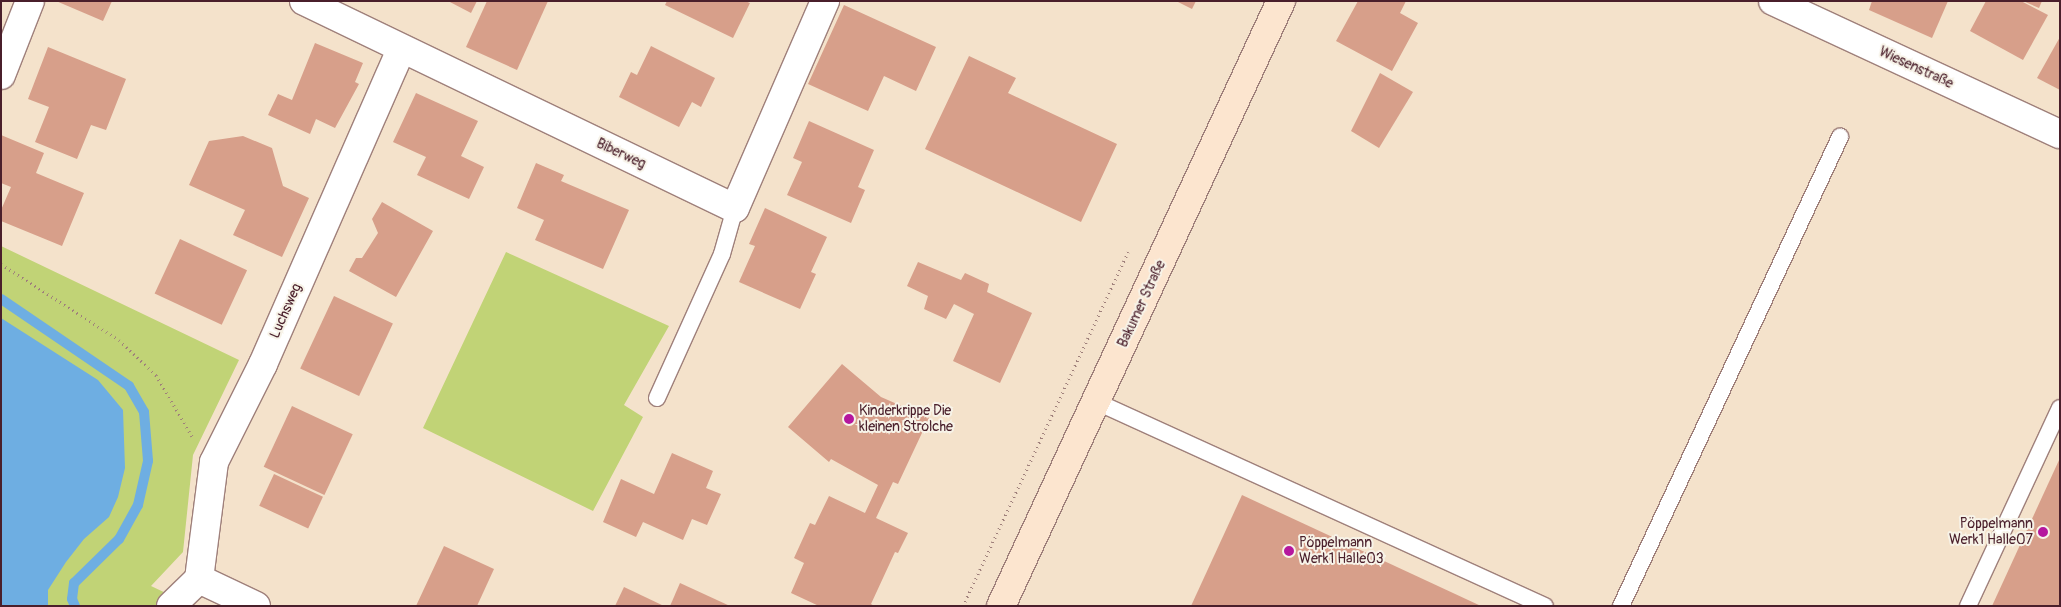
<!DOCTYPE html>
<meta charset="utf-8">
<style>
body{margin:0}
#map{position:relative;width:2061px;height:607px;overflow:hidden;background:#f4e2cb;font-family:Pangolin,sans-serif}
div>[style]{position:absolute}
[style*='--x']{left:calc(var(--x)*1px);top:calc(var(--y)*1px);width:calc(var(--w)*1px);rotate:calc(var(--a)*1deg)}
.green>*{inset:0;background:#c1d376}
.water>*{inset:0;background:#6eaee2}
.stream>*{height:10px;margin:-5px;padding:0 5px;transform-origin:5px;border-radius:5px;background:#6eaee2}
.building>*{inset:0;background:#d79f8a;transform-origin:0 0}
.path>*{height:3px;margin-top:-1.5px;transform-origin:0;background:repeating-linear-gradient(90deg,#9f807b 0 1px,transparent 0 5px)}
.roads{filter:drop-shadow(1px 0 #9f807b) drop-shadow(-1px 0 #9f807b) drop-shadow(0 1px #9f807b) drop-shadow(0 -1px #9f807b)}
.lane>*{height:16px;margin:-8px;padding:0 8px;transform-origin:8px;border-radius:8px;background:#fff}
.street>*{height:28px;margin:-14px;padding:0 14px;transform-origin:14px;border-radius:14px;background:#fff}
.secondary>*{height:28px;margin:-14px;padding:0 14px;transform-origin:14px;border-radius:14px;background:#fce5cf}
.dots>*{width:14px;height:14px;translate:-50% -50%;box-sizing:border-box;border:2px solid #f7f3e8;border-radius:50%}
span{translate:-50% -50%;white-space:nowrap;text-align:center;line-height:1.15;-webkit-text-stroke:4px #f7f3e8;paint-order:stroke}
.street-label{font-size:14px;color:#4a1f2b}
.poi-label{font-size:14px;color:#4a1f2b}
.left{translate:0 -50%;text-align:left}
.right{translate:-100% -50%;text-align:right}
.frame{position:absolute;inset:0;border:2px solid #4a1f2b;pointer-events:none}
</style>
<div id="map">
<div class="green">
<i style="clip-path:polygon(1px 246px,239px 360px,193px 455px,183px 552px,151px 586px,193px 606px,1px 606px)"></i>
<i style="clip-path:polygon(506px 252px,669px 326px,624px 405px,643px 417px,593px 511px,423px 428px)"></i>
</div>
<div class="water">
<i style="clip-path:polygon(1px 318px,98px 380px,123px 410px,125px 468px,118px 497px,109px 517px,84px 539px,66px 562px,48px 590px,48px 606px,1px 606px)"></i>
</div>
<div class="stream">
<i style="--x:1;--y:299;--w:155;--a:34.2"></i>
<i style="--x:129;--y:386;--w:30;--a:60"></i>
<i style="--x:144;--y:412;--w:49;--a:85.3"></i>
<i style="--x:148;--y:461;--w:45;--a:102.8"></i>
<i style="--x:138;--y:505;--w:39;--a:119"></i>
<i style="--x:119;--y:539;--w:63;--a:135.6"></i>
<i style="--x:74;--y:583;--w:16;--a:97"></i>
<i style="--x:72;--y:599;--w:8;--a:67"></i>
</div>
<div class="building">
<i style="clip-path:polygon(56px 1px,112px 1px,103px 21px)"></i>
<i style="clip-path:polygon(448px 1px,477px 1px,471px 13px)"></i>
<i style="clip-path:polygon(487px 1px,548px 1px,517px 70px,466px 47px)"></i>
<i style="clip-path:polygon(667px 1px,745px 1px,750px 3px,733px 38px,665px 5px)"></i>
<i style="clip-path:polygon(1176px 1px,1196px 1px,1192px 9px)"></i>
<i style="clip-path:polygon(1358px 1px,1406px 1px,1400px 13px,1418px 23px,1392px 71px,1336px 41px)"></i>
<i style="clip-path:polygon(1872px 1px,1948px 1px,1932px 38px,1869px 10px)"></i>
<i style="clip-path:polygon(1986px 1px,2021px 1px,2048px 15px,2023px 60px,1970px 31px)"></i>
<i style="clip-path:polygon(2023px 1px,2042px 1px,2039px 8px)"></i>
<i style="clip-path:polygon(844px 5px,936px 47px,916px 91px,884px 76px,868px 111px,808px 84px)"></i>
<i style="clip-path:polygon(2060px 37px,2060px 90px,2037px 78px)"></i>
<i style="clip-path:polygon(315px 43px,363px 63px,355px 82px,359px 84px,335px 128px,316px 119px,310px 134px,268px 115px,278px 94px,292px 100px)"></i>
<i style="clip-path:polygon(651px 46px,715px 78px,701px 107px,692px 102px,679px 127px,619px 97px,631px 72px,637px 75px)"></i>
<i style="clip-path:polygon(48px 47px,126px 79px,106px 130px,91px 125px,77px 159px,35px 142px,49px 107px,28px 99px)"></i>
<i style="clip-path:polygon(969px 56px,1016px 78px,1008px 93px,1117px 144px,1081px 222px,925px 149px)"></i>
<i style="clip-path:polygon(1380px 73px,1413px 92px,1379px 148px,1351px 131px)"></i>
<i style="clip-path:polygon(416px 93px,478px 121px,461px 156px,484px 167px,469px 199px,417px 175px,426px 157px,393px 142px)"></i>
<i style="clip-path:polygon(809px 121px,874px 150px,858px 187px,865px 190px,851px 223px,787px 195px,802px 162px,793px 158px)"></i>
<i style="clip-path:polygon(1px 135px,44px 153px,36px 173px,84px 193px,62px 246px,1px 221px,1px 210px,11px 187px,1px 183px)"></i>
<i style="clip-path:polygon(243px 136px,272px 148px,283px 186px,309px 198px,282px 257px,233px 235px,245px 210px,189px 185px,209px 141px)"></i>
<i style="clip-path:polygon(536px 163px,564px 175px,561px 181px,629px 210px,603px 269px,535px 240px,544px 220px,517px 208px)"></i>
<i style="clip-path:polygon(382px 202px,433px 231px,396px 297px,349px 271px,356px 258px,362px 258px,378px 233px,372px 219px)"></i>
<i style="clip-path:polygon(765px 208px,827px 237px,811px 272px,816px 274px,800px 309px,739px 282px,755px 246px,749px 244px)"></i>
<i style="left:180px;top:239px;width:74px;height:60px;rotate:25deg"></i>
<i style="clip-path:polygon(918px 262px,961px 280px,965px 273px,989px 284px,987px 292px,1032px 313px,1000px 383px,953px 361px,974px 314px,954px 304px,946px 319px,924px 309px,928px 296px,907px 286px)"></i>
<i style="left:334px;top:296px;width:65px;height:80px;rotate:25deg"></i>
<i style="clip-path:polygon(842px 364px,881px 397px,929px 418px,898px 484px,893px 482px,876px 518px,908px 533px,898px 553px,895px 552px,871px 604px,874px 606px,819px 606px,791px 593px,804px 563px,794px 558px,810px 523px,815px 525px,829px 496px,865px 513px,878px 485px,831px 459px,829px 462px,788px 427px)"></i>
<i style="left:292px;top:406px;width:67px;height:67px;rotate:25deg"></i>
<i style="clip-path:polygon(672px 453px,713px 471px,706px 488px,721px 494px,707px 525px,692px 519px,683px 540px,643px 522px,636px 537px,603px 522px,621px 479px,654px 494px)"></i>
<i style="clip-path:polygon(2060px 458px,2060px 606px,1992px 606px)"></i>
<i style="left:274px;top:474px;width:54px;height:35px;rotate:25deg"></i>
<i style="clip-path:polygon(1242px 495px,1481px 606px,1191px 606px)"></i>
<i style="clip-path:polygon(444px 546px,494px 569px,477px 606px,416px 606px)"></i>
<i style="clip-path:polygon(680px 583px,730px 606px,670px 606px)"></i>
<i style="clip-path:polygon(624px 587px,664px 606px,615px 606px)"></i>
</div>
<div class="path">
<i style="--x:1;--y:264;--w:140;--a:32.8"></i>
<i style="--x:119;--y:340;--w:51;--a:43.4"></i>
<i style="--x:156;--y:375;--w:71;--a:59.5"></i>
<i style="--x:963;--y:606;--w:391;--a:-65"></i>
</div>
<div class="roads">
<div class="lane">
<i style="--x:657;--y:398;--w:158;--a:-65.7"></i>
<i style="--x:722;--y:254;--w:48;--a:-74.2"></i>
<i style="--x:1097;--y:402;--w:492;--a:24.5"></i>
<i style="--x:1621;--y:606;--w:518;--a:-64.97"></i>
<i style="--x:1968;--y:606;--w:218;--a:-65.1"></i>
</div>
<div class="street">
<i style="--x:304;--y:1;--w:478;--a:25.7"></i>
<i style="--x:735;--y:208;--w:226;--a:-66.5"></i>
<i style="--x:1773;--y:1;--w:316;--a:24.9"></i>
<i style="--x:1;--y:75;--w:79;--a:-68.6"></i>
<i style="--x:199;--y:579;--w:63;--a:25.3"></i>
<i style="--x:171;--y:606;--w:39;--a:-44"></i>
<i style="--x:199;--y:579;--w:118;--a:-82.7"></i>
<i style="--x:214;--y:462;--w:110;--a:-63.4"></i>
<i style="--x:263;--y:364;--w:343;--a:-66.3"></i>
</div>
<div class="secondary">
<i style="--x:1001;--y:606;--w:667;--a:-65.16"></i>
</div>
</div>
<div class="dots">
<i style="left:849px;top:419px;background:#b5179e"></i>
<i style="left:2043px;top:532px;background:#b5179e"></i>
<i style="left:1289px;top:551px;background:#b5179e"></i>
</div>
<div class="street-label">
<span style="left:1916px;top:68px;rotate:25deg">Wiesenstraße</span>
<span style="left:621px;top:154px;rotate:25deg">Biberweg</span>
<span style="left:1142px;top:304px;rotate:-65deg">Bakumer Straße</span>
<span style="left:286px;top:311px;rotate:-66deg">Luchsweg</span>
</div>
<div class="poi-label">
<span class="left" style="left:859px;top:419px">Kinderkrippe Die<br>kleinen Strolche</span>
<span class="right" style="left:2033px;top:532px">Pöppelmann<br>Werk1 Halle07</span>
<span class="left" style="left:1299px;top:551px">Pöppelmann<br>Werk1 Halle03</span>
</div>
<div class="frame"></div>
</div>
